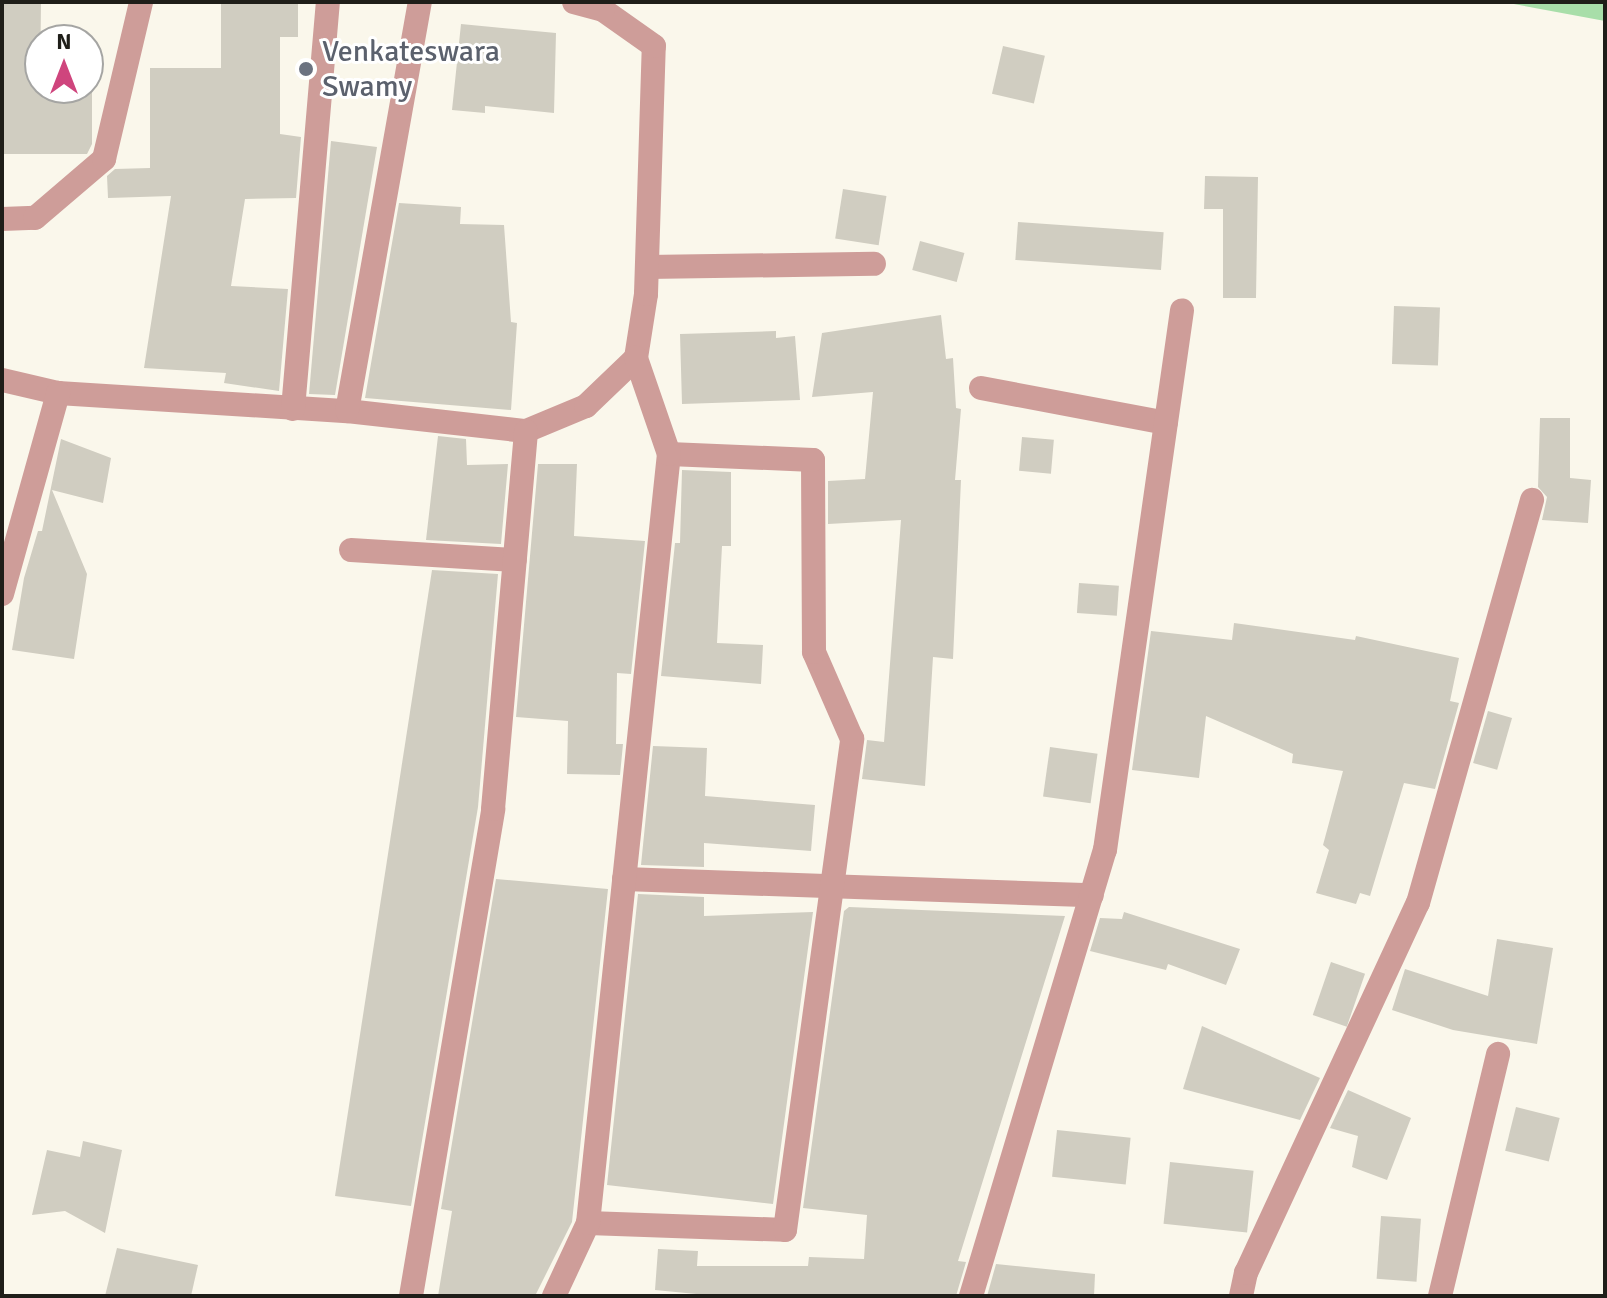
<!DOCTYPE html>
<style>
body{margin:0}
#map{position:relative;width:1607px;height:1298px;overflow:hidden;background:#faf7eb;font-family:Signika,sans-serif}
div>[style]{position:absolute}
[style*='--x']{left:calc(var(--x)*1px);top:calc(var(--y)*1px);width:calc(var(--w)*1px);rotate:calc(var(--a)*1deg)}
.green>*{inset:0;background:#a8dea9}
.building>*{inset:0;background:#d0cdc1;transform-origin:0 0}
.minor>*{height:24px;margin:-12px;padding:0 12px;transform-origin:12px;border-radius:12px;background:#ce9d99}
.dots>*{width:22px;height:22px;translate:-50% -50%;box-sizing:border-box;border:4px solid #fff;border-radius:50%}
span{translate:-50% -50%;white-space:nowrap;text-align:center;line-height:1.15;-webkit-text-stroke:6px #fff;paint-order:stroke}
.worship-label{font-size:30px;color:#5b616d}
.left{translate:0 -50%;text-align:left}
.frame{position:absolute;inset:0;border:4px solid #1f1e19;pointer-events:none}
.north{position:absolute;left:24px;top:24px;width:80px;height:80px;box-sizing:border-box;background:#fff;border:2px solid #a5a5a3;border-radius:50%;rotate:0deg;font-size:22px;font-weight:700;line-height:32px;text-align:center;color:#1f1e19}
.north::after{content:'';display:block;margin:auto;width:28px;height:36px;background:#cf457d;clip-path:polygon(50% 0,100% 100%,50% 72%,0 100%)}
</style>
<div id="map">
<div class="green">
<i style="clip-path:polygon(1503px 2px,1605px 2px,1605px 21px)"></i>
</div>
<div class="building">
<i style="clip-path:polygon(2px 2px,41px 2px,40px 88px,92px 86px,92px 144px,87px 154px,2px 154px)"></i>
<i style="clip-path:polygon(221px 2px,298px 2px,298px 37px,280px 37px,280px 134px,301px 137px,296px 198px,245px 199px,231px 286px,288px 289px,279px 391px,224px 383px,226px 373px,144px 368px,171px 196px,108px 198px,107px 176px,115px 169px,150px 168px,150px 68px,221px 68px)"></i>
<i style="clip-path:polygon(461px 24px,556px 33px,554px 113px,485px 106px,485px 113px,452px 110px)"></i>
<i style="left:1003px;top:46px;width:43px;height:49px;rotate:13deg"></i>
<i style="clip-path:polygon(331px 141px,377px 147px,335px 395px,309px 394px)"></i>
<i style="clip-path:polygon(1205px 176px,1258px 177px,1256px 298px,1223px 298px,1223px 209px,1204px 209px)"></i>
<i style="left:843px;top:189px;width:44px;height:50px;rotate:9deg"></i>
<i style="clip-path:polygon(399px 203px,461px 207px,460px 224px,504px 225px,511px 322px,517px 323px,511px 410px,365px 398px)"></i>
<i style="left:1018px;top:222px;width:146px;height:38px;rotate:4deg"></i>
<i style="left:920px;top:241px;width:46px;height:30px;rotate:15deg"></i>
<i style="left:1394px;top:306px;width:46px;height:58px;rotate:2deg"></i>
<i style="clip-path:polygon(941px 315px,946px 359px,953px 358px,956px 408px,961px 409px,955px 480px,961px 480px,953px 659px,933px 657px,925px 786px,862px 779px,867px 740px,884px 742px,901px 520px,828px 524px,828px 481px,865px 479px,873px 392px,812px 397px,822px 333px)"></i>
<i style="clip-path:polygon(776px 331px,776px 338px,795px 336px,800px 400px,682px 404px,680px 334px)"></i>
<i style="clip-path:polygon(1540px 418px,1570px 418px,1570px 478px,1591px 480px,1588px 523px,1542px 520px,1547px 497px,1538px 487px)"></i>
<i style="clip-path:polygon(438px 436px,466px 439px,467px 465px,508px 464px,501px 544px,426px 540px)"></i>
<i style="left:1022px;top:437px;width:32px;height:34px;rotate:5deg"></i>
<i style="clip-path:polygon(61px 439px,111px 458px,103px 503px,52px 490px,87px 574px,74px 659px,12px 650px,24px 578px,38px 531px,42px 531px)"></i>
<i style="clip-path:polygon(538px 464px,577px 464px,574px 536px,645px 541px,631px 674px,617px 673px,616px 744px,623px 744px,620px 775px,567px 774px,568px 721px,516px 717px)"></i>
<i style="clip-path:polygon(682px 470px,731px 472px,731px 546px,722px 546px,717px 643px,763px 645px,761px 684px,661px 676px,675px 543px,680px 543px)"></i>
<i style="clip-path:polygon(432px 570px,498px 574px,478px 807px,411px 1206px,335px 1196px)"></i>
<i style="left:1079px;top:583px;width:40px;height:30px;rotate:4deg"></i>
<i style="clip-path:polygon(1234px 623px,1355px 640px,1356px 636px,1459px 658px,1450px 701px,1459px 703px,1435px 789px,1404px 783px,1370px 896px,1360px 893px,1356px 904px,1316px 893px,1329px 850px,1323px 845px,1343px 771px,1292px 763px,1293px 754px,1206px 716px,1199px 778px,1132px 770px,1151px 631px,1232px 640px)"></i>
<i style="left:1488px;top:711px;width:25px;height:54px;rotate:16deg"></i>
<i style="clip-path:polygon(653px 746px,707px 748px,705px 796px,815px 805px,811px 851px,704px 843px,704px 867px,641px 865px)"></i>
<i style="left:1050px;top:747px;width:48px;height:50px;rotate:8deg"></i>
<i style="clip-path:polygon(496px 879px,608px 889px,572px 1222px,535px 1296px,438px 1296px,452px 1211px,441px 1209px)"></i>
<i style="clip-path:polygon(638px 894px,704px 897px,704px 916px,813px 912px,773px 1204px,607px 1185px)"></i>
<i style="clip-path:polygon(849px 907px,1065px 916px,958px 1261px,966px 1262px,956px 1296px,717px 1296px,655px 1290px,658px 1249px,698px 1251px,697px 1266px,808px 1266px,809px 1257px,864px 1259px,867px 1215px,803px 1208px,844px 911px)"></i>
<i style="clip-path:polygon(1124px 912px,1240px 949px,1226px 985px,1168px 964px,1166px 970px,1090px 951px,1100px 918px,1122px 919px)"></i>
<i style="clip-path:polygon(1497px 939px,1553px 948px,1537px 1044px,1453px 1030px,1392px 1010px,1405px 969px,1488px 996px)"></i>
<i style="left:1331px;top:962px;width:36px;height:56px;rotate:19deg"></i>
<i style="clip-path:polygon(1202px 1026px,1320px 1078px,1300px 1120px,1183px 1089px)"></i>
<i style="clip-path:polygon(1348px 1090px,1411px 1118px,1387px 1180px,1352px 1167px,1358px 1136px,1330px 1128px)"></i>
<i style="left:1516px;top:1107px;width:45px;height:45px;rotate:14deg"></i>
<i style="left:1057px;top:1130px;width:74px;height:47px;rotate:6deg"></i>
<i style="clip-path:polygon(83px 1141px,122px 1150px,105px 1233px,65px 1211px,32px 1215px,47px 1150px,80px 1157px)"></i>
<i style="left:1170px;top:1162px;width:84px;height:62px;rotate:6deg"></i>
<i style="left:1381px;top:1216px;width:40px;height:63px;rotate:4deg"></i>
<i style="clip-path:polygon(117px 1248px,198px 1265px,191px 1296px,105px 1296px)"></i>
<i style="clip-path:polygon(996px 1264px,1095px 1274px,1094px 1296px,987px 1296px)"></i>
</div>
<div class="minor">
<i style="--x:2;--y:219;--w:33;--a:-2"></i>
<i style="--x:35;--y:218;--w:91;--a:-40.5"></i>
<i style="--x:104;--y:159;--w:161;--a:-76.7"></i>
<i style="--x:647;--y:267;--w:227;--a:-0.8"></i>
<i style="--x:2;--y:380;--w:57;--a:13.1"></i>
<i style="--x:58;--y:393;--w:290;--a:3.6"></i>
<i style="--x:347;--y:411;--w:180;--a:6.4"></i>
<i style="--x:526;--y:431;--w:65;--a:-22.6"></i>
<i style="--x:586;--y:406;--w:69;--a:-43.8"></i>
<i style="--x:636;--y:358;--w:65;--a:-81.1"></i>
<i style="--x:646;--y:294;--w:248;--a:-88.2"></i>
<i style="--x:654;--y:46;--w:62;--a:-144.8"></i>
<i style="--x:603;--y:10;--w:30;--a:-165"></i>
<i style="--x:981;--y:388;--w:188;--a:10.7"></i>
<i style="--x:293;--y:409;--w:409;--a:-85.1"></i>
<i style="--x:347;--y:411;--w:415;--a:-79.9"></i>
<i style="--x:351;--y:550;--w:164;--a:3.5"></i>
<i style="--x:2;--y:594;--w:209;--a:-74.4"></i>
<i style="--x:624;--y:879;--w:468;--a:2"></i>
<i style="--x:588;--y:1223;--w:197;--a:2"></i>
<i style="--x:785;--y:1230;--w:496;--a:-82.2"></i>
<i style="--x:852;--y:739;--w:95;--a:-113.6"></i>
<i style="--x:814;--y:652;--w:192;--a:-90.3"></i>
<i style="--x:813;--y:460;--w:144;--a:-177.6"></i>
<i style="--x:411;--y:1296;--w:494;--a:-80.4"></i>
<i style="--x:493;--y:809;--w:379;--a:-85"></i>
<i style="--x:554;--y:1296;--w:81;--a:-65"></i>
<i style="--x:588;--y:1223;--w:773;--a:-83.99"></i>
<i style="--x:669;--y:454;--w:102;--a:-109"></i>
<i style="--x:971;--y:1296;--w:466;--a:-73.3"></i>
<i style="--x:1105;--y:850;--w:545;--a:-81.88"></i>
<i style="--x:1241;--y:1296;--w:24;--a:-78"></i>
<i style="--x:1246;--y:1273;--w:408;--a:-65.1"></i>
<i style="--x:1418;--y:903;--w:419;--a:-74.2"></i>
<i style="--x:1440;--y:1296;--w:249;--a:-76.5"></i>
</div>
<div class="dots">
<i style="left:306px;top:69px;background:#6b7280"></i>
</div>
<div class="worship-label">
<span class="left" style="left:322px;top:69px">Venkateswara<br>Swamy</span>
</div>
<div class="frame"></div>
<div class="north">N</div>
</div>
